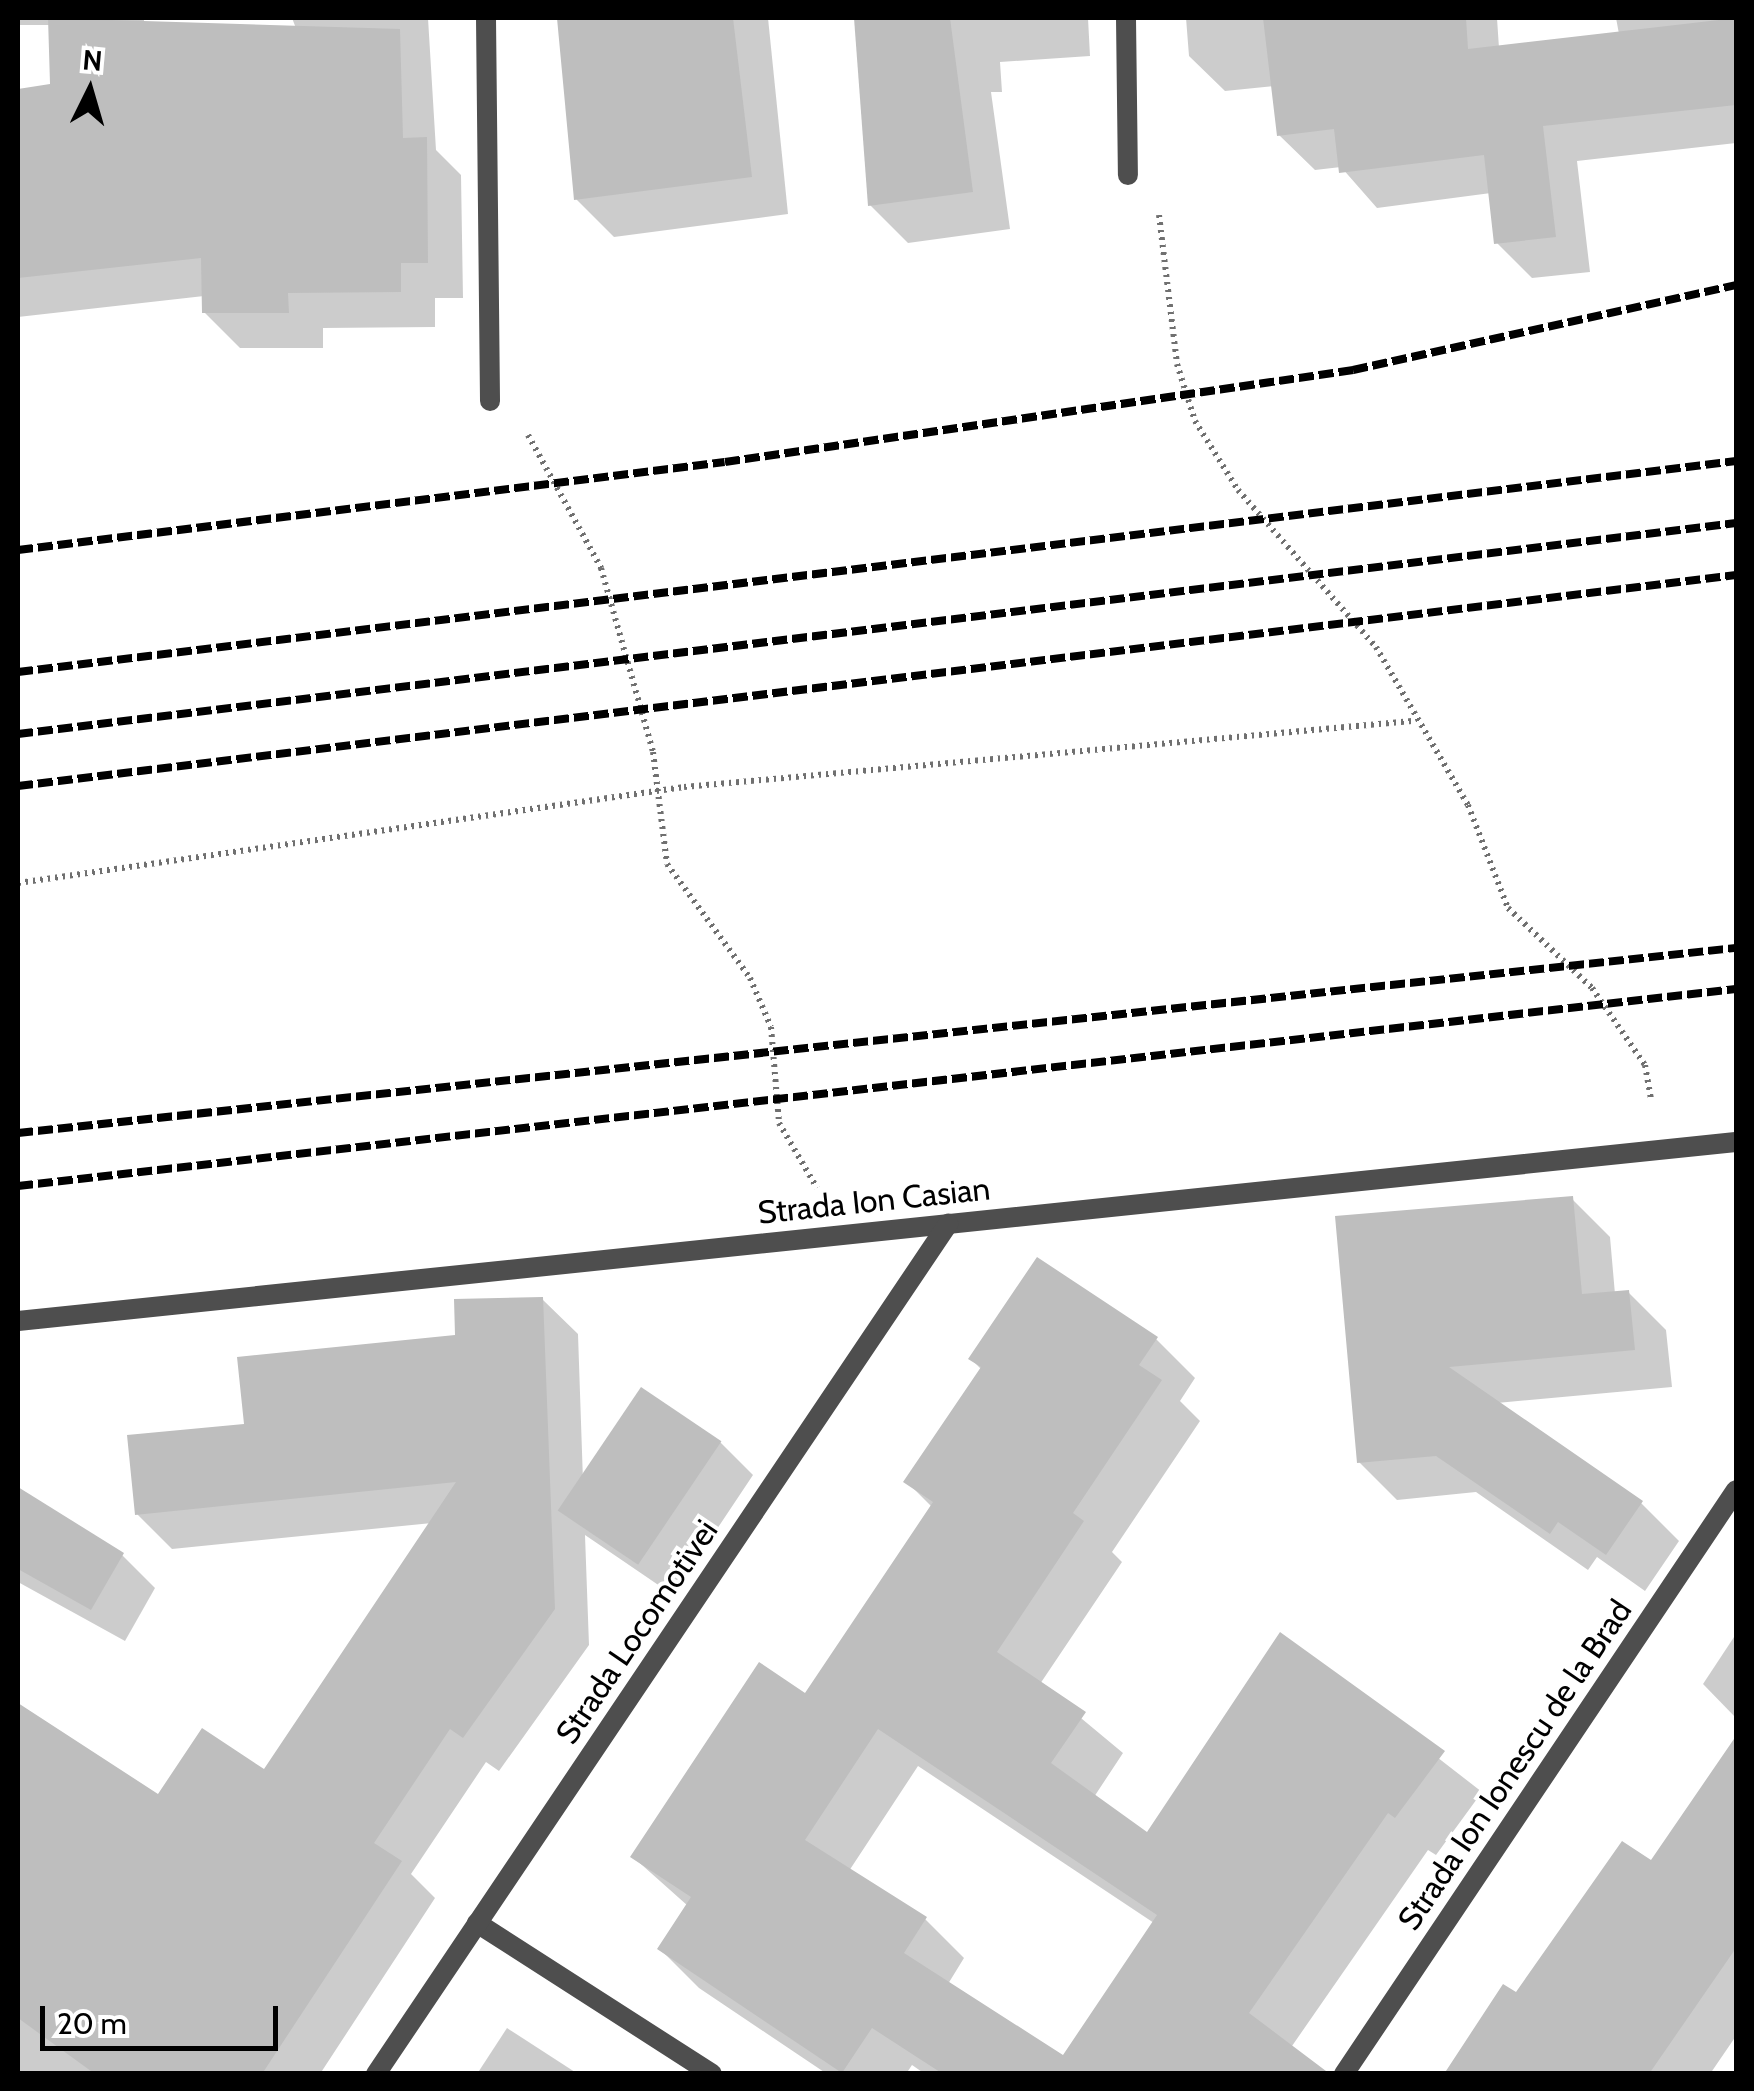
<!DOCTYPE html>
<style>
body{margin:0}
#map{position:relative;width:1754px;height:2091px;overflow:hidden;background:#fff;font-family:Cabin,sans-serif}
div>[style]{position:absolute}
[style*='--x']{left:calc(var(--x)*1px);top:calc(var(--y)*1px);width:calc(var(--w)*1px);rotate:calc(var(--a)*1deg)}
.shadow>*{inset:0;background:#0003;transform-origin:0 0}
.building>*{inset:0;background:#bebebe;transform-origin:0 0}
.path>*{height:6px;margin-top:-3px;transform-origin:0;background:repeating-linear-gradient(90deg,#707070 0 2.5px,transparent 0 7.5px)}
.street>*{height:20px;margin:-10px;padding:0 10px;transform-origin:10px;border-radius:10px;background:#4e4e4e}
.rail>*{height:8px;margin-top:-4px;transform-origin:0;background:repeating-linear-gradient(90deg,#000 0 15px,transparent 0 20px)}
span{translate:-50% -50%;white-space:nowrap;text-align:center;line-height:1.15;-webkit-text-stroke:8px #fff;paint-order:stroke}
.street-label{font-size:32px;color:#000}
.frame{position:absolute;inset:0;border:20px solid #000;pointer-events:none}
.north{position:absolute;left:40px;top:40px;width:100px;height:100px;-webkit-text-stroke:8px #fff;paint-order:stroke;rotate:5deg;font-size:28px;font-weight:700;line-height:40px;text-align:center;color:#000}
.north::after{content:'';display:block;margin:auto;width:35px;height:45px;background:#000;clip-path:polygon(50% 0,100% 100%,50% 72%,0 100%)}
.scale{position:absolute;left:40px;top:2006px;width:238px;height:45px;box-sizing:border-box;border:5px solid #000;border-top:0;padding-left:12px;font-size:30px;line-height:35px;white-space:nowrap;color:#000;-webkit-text-stroke:8px #fff;paint-order:stroke}
</style>
<div id="map">
<div class="shadow">
<i style="left:18px;top:18px;width:126px;height:7px"></i>
<i style="clip-path:polygon(292px 18px,428px 18px,436px 150px,461px 175px,463px 298px,435px 298px,435px 327px,323px 328px,323px 348px,240px 348px,204px 312px,204px 296px,18px 317px,18px 92px,304px 49px)"></i>
<i style="clip-path:polygon(559px 18px,768px 18px,788px 214px,614px 237px,576px 199px)"></i>
<i style="clip-path:polygon(856px 18px,1088px 18px,1090px 56px,1000px 62px,1002px 92px,991px 92px,1010px 229px,908px 243px,870px 205px)"></i>
<i style="clip-path:polygon(1186px 18px,1497px 18px,1499px 48px,1619px 34px,1616px 18px,1736px 18px,1736px 143px,1577px 161px,1590px 272px,1532px 278px,1497px 243px,1491px 193px,1377px 208px,1341px 167px,1315px 170px,1279px 135px,1274px 86px,1225px 91px,1189px 56px)"></i>
<i style="clip-path:polygon(1572px 1199px,1610px 1237px,1615px 1294px,1628px 1292px,1666px 1330px,1672px 1387px,1497px 1403px,1641px 1503px,1679px 1541px,1645px 1591px,1597px 1557px,1588px 1570px,1476px 1492px,1397px 1500px,1359px 1462px)"></i>
<i style="clip-path:polygon(542px 1299px,578px 1334px,583px 1481px,720px 1442px,753px 1475px,673px 1595px,585px 1535px,589px 1645px,499px 1771px,486px 1762px,411px 1874px,435px 1898px,320px 2074px,18px 2074px,18px 1766px,159px 1797px,264px 1772px,432px 1523px,172px 1549px,137px 1514px,247px 1426px)"></i>
<i style="clip-path:polygon(evenodd,1156px 1339px,1195px 1378px,1180px 1401px,1200px 1421px,1112px 1552px,1122px 1562px,1040px 1684px,1123px 1753px,1094px 1797px,1147px 1836px,1281px 1636px,1482px 1792px,1436px 1855px,1428px 1850px,1292px 2046px,1319px 2074px,925px 2074px,912px 2065px,906px 2074px,827px 2074px,699px 1988px,660px 1949px,688px 1906px,633px 1857px,806px 1696px,933px 1508px,906px 1481px,982px 1370px,971px 1359px,1156px 1339px,918px 1766px,1154px 1923px,1064px 2058px,948px 1984px,964px 1958px,925px 1919px,849px 1871px,918px 1766px)"></i>
<i style="clip-path:polygon(18px 1490px,122px 1555px,155px 1588px,125px 1641px,18px 1582px)"></i>
<i style="clip-path:polygon(1736px 1634px,1736px 1718px,1703px 1684px)"></i>
<i style="clip-path:polygon(1736px 1741px,1736px 2036px,1710px 2074px,1445px 2074px,1652px 1864px)"></i>
<i style="clip-path:polygon(507px 2028px,578px 2074px,477px 2074px)"></i>
</div>
<div class="building">
<i style="clip-path:polygon(48px 18px,400px 29px,403px 138px,427px 137px,428px 263px,401px 263px,401px 292px,288px 293px,289px 313px,202px 313px,201px 258px,18px 278px,18px 89px,50px 84px)"></i>
<i style="clip-path:polygon(557px 18px,733px 18px,752px 177px,574px 200px)"></i>
<i style="clip-path:polygon(854px 18px,950px 18px,973px 192px,868px 206px)"></i>
<i style="clip-path:polygon(1263px 18px,1466px 18px,1468px 49px,1736px 18px,1736px 105px,1543px 126px,1556px 237px,1494px 244px,1484px 155px,1339px 173px,1334px 129px,1277px 136px)"></i>
<i style="clip-path:polygon(1573px 1196px,1582px 1294px,1629px 1290px,1635px 1350px,1449px 1367px,1643px 1501px,1606px 1555px,1558px 1522px,1550px 1534px,1436px 1456px,1357px 1463px,1335px 1216px)"></i>
<i style="clip-path:polygon(evenodd,1037px 1257px,1158px 1337px,1139px 1365px,1162px 1380px,1073px 1513px,1084px 1521px,997px 1652px,1086px 1712px,1051px 1763px,1147px 1832px,1280px 1632px,1445px 1751px,1395px 1818px,1388px 1813px,1249px 2013px,1330px 2074px,943px 2074px,872px 2028px,842px 2073px,657px 1949px,691px 1897px,630px 1857px,759px 1662px,805px 1693px,933px 1502px,903px 1482px,981px 1367px,968px 1359px,1037px 1257px,878px 1729px,1157px 1915px,1063px 2055px,904px 1953px,927px 1917px,805px 1840px,878px 1729px)"></i>
<i style="clip-path:polygon(543px 1297px,555px 1609px,463px 1738px,450px 1729px,374px 1843px,402px 1861px,262px 2074px,95px 2074px,18px 2018px,18px 1703px,158px 1794px,202px 1728px,264px 1769px,456px 1482px,135px 1515px,127px 1435px,244px 1424px,237px 1357px,455px 1335px,454px 1299px)"></i>
<i style="left:641px;top:1387px;width:97px;height:149px;rotate:34deg"></i>
<i style="clip-path:polygon(18px 1487px,124px 1553px,91px 1610px,18px 1569px)"></i>
<i style="clip-path:polygon(1736px 1736px,1736px 1948px,1649px 2074px,1444px 2074px,1503px 1984px,1516px 1992px,1622px 1841px,1651px 1860px)"></i>
</div>
<div class="path">
<i style="--x:1159;--y:215;--w:150;--a:83.1"></i>
<i style="--x:1177;--y:364;--w:60;--a:72.5"></i>
<i style="--x:1195;--y:421;--w:81;--a:58.1"></i>
<i style="--x:1238;--y:490;--w:209;--a:48.7"></i>
<i style="--x:1376;--y:647;--w:183;--a:59.8"></i>
<i style="--x:1468;--y:805;--w:110;--a:68.8"></i>
<i style="--x:1508;--y:908;--w:116;--a:43.6"></i>
<i style="--x:1592;--y:988;--w:93;--a:55.5"></i>
<i style="--x:1645;--y:1065;--w:34;--a:80"></i>
<i style="--x:528;--y:435;--w:152;--a:61.2"></i>
<i style="--x:601;--y:568;--w:191;--a:74.2"></i>
<i style="--x:653;--y:752;--w:113;--a:82.9"></i>
<i style="--x:667;--y:864;--w:141;--a:53.9"></i>
<i style="--x:750;--y:978;--w:53;--a:66.8"></i>
<i style="--x:771;--y:1027;--w:96;--a:85.2"></i>
<i style="--x:779;--y:1123;--w:75;--a:59.7"></i>
<i style="--x:18;--y:883;--w:673;--a:-8.2"></i>
<i style="--x:684;--y:787;--w:731;--a:-5.18"></i>
</div>
<div class="street">
<i style="--x:486;--y:18;--w:383;--a:89.4"></i>
<i style="--x:1126;--y:18;--w:157;--a:89.3"></i>
<i style="--x:18;--y:1321;--w:1727;--a:-5.95"></i>
<i style="--x:477;--y:1923;--w:279;--a:32.7"></i>
<i style="--x:376;--y:2074;--w:1025;--a:-56.06"></i>
<i style="--x:1344;--y:2074;--w:703;--a:-56.13"></i>
</div>
<div class="rail">
<i style="--x:18;--y:550;--w:712;--a:-7.1"></i>
<i style="--x:725;--y:462;--w:635;--a:-8.33"></i>
<i style="--x:1353;--y:370;--w:392;--a:-12.5"></i>
<i style="--x:18;--y:672;--w:1731;--a:-7"></i>
<i style="--x:18;--y:734;--w:1731;--a:-7"></i>
<i style="--x:18;--y:786;--w:1731;--a:-7"></i>
<i style="--x:18;--y:1133;--w:1728;--a:-6.15"></i>
<i style="--x:18;--y:1186;--w:1729;--a:-6.54"></i>
</div>
<div class="street-label">
<span style="left:874px;top:1201px;rotate:-6deg">Strada Ion Casian</span>
<span style="left:637px;top:1632px;rotate:-56deg">Strada Locomotivei</span>
<span style="left:1515px;top:1765px;rotate:-56deg">Strada Ion Ionescu de la Brad</span>
</div>
<div class="frame"></div>
<div class="north">N</div>
<div class="scale">20 m</div>
</div>
